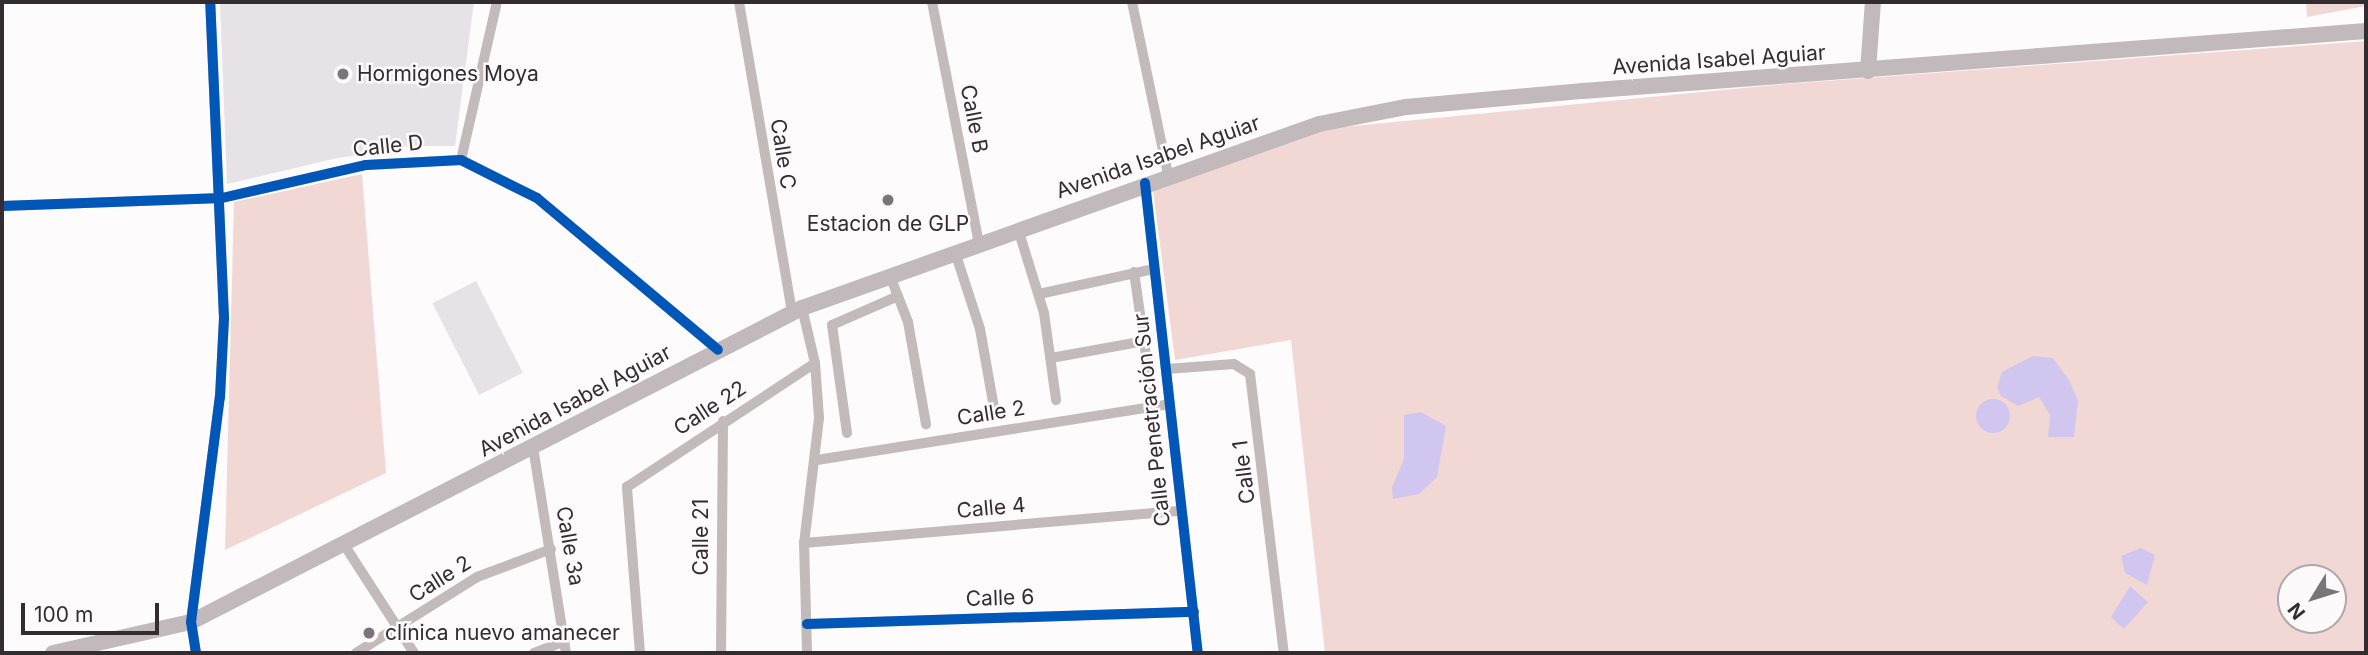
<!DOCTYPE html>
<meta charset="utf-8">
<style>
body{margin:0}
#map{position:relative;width:2368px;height:655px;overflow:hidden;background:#fdfbfc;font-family:Inter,sans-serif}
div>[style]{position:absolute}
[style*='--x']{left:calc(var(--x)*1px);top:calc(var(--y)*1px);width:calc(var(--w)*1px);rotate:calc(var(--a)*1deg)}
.green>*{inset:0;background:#f2d8d4}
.water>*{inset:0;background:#d1c6ef}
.round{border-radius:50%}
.building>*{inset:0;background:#e6e2e5;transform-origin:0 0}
.street>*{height:10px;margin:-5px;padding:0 5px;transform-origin:5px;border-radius:5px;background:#c2babb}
.secondary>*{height:16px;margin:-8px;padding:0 8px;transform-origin:8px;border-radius:8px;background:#c1b9bb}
.cycleway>*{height:10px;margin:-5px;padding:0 5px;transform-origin:5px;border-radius:5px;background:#0057b8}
.dots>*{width:19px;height:19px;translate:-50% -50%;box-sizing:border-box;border:4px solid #fefafc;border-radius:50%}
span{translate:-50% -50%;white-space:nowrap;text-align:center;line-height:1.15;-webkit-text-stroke:5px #fefafc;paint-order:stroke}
.street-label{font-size:21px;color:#332d31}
.poi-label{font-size:21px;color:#332d31}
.left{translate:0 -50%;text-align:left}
.frame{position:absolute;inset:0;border:4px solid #332d31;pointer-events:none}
.north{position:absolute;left:2277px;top:564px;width:70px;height:70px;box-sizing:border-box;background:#fefafc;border:2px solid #ada8ab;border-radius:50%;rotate:232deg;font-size:19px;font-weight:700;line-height:28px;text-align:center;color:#332d31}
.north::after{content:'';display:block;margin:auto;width:24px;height:32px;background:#7a7578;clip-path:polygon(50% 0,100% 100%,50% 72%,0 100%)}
.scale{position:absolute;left:21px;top:603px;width:138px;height:32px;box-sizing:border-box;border:4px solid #332d31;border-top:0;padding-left:9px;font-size:21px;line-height:24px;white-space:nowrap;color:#332d31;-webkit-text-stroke:5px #fefafc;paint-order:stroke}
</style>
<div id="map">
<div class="green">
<i style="clip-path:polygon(2306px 2px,2366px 2px,2366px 6px,2307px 17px)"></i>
<i style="clip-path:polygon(evenodd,2366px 41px,2366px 653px,1325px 653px,1291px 340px,1175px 360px,1153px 190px,1322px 129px,1785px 84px,2366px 41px,2291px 578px,2333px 578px,2333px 620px,2291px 620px,2291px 578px)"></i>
<i style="clip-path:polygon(362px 174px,386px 473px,225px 550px,234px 202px)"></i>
</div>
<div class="water">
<i style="clip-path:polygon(2033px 356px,2053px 358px,2069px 380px,2078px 400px,2074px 437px,2048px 437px,2050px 415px,2039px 397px,2018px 406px,2001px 396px,1997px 387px,2002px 372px)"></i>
<i class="round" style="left:1976px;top:399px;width:34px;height:34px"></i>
<i style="clip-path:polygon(1421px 412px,1446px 426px,1437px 477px,1419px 494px,1393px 499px,1392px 487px,1404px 459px,1404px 415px)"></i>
<i style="clip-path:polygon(2141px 548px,2155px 555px,2147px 585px,2125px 573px,2121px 556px)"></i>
<i style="clip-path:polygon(2130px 586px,2148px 602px,2124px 629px,2111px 617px)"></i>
</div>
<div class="building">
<i style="clip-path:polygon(220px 2px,474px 2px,455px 146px,410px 146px,333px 159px,227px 184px)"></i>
<i style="left:476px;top:281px;width:103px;height:49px;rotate:63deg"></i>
</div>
<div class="street">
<i style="--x:739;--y:2;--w:315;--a:80.3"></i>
<i style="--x:932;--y:2;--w:246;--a:79"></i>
<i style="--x:1132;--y:2;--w:177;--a:78.2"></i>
<i style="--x:461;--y:160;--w:162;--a:-77.2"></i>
<i style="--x:1145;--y:183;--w:473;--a:83.6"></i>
<i style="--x:2;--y:206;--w:220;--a:-2.1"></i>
<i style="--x:222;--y:198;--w:148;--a:-12.9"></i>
<i style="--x:366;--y:165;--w:95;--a:-3"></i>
<i style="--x:461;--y:160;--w:85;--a:26.6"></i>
<i style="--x:537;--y:198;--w:236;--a:40"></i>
<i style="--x:1018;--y:229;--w:88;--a:72.8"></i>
<i style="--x:1044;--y:313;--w:88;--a:82.1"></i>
<i style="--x:955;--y:252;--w:81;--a:72"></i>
<i style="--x:980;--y:329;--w:85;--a:79.9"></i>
<i style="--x:1134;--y:272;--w:119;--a:81.8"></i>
<i style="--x:890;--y:276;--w:49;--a:68.6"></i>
<i style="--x:908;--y:322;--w:104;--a:80"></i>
<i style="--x:1039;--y:294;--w:118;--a:-12.3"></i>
<i style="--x:802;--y:308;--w:57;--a:76.7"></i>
<i style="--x:815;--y:363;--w:55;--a:85.8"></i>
<i style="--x:819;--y:418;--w:126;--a:96.8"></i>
<i style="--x:804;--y:543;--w:110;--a:88.4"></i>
<i style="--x:1051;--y:358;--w:96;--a:-10.3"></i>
<i style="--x:1167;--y:369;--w:67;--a:-4.3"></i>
<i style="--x:1234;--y:364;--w:19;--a:32"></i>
<i style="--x:1250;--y:374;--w:281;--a:83.1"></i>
<i style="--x:847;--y:433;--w:109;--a:-97.9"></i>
<i style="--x:832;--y:325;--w:72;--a:-23.7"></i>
<i style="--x:533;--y:447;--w:209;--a:80.9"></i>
<i style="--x:817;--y:460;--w:357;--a:-9"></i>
<i style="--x:804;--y:543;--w:378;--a:-4.9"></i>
<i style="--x:345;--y:546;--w:127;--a:57.2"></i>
<i style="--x:807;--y:624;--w:387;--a:-1.8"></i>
<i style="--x:196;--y:653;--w:31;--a:-99"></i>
<i style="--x:191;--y:622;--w:227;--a:-82.7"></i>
<i style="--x:220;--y:397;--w:79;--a:-87.1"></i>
<i style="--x:224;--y:318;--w:316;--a:-92.5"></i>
<i style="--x:356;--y:653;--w:143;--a:-32.1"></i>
<i style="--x:477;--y:577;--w:79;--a:-20.7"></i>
<i style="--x:534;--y:653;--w:33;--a:-21"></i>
<i style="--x:640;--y:653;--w:167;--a:-94.5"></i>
<i style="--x:627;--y:487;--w:225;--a:-33.4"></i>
<i style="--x:721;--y:653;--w:232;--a:-89.5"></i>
</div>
<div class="secondary">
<i style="--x:1868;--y:71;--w:69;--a:-85.9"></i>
<i style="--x:53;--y:653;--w:141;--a:-12.7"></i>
<i style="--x:191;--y:622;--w:687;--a:-27.2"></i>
<i style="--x:802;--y:308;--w:549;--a:-19.59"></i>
<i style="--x:1319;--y:124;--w:89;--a:-11.1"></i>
<i style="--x:1406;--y:107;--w:178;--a:-5.2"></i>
<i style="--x:1583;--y:91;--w:785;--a:-4.38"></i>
</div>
<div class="cycleway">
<i style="--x:1145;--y:183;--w:473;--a:83.6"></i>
<i style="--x:2;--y:206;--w:220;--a:-2.1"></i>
<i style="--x:222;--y:198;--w:148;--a:-12.9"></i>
<i style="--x:366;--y:165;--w:95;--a:-3"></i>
<i style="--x:461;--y:160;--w:85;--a:26.6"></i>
<i style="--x:537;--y:198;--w:236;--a:40"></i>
<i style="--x:807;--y:624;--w:387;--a:-1.8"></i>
<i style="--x:196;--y:653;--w:31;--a:-99"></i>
<i style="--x:191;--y:622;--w:227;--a:-82.7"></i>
<i style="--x:220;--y:397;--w:79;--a:-87.1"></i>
<i style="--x:224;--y:318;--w:316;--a:-92.5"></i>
</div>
<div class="dots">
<i style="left:343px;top:74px;background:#7a7578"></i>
<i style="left:888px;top:200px;background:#7a7578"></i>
<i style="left:369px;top:633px;background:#7a7578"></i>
</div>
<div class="street-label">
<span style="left:1719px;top:60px;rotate:-4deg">Avenida Isabel Aguiar</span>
<span style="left:974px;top:119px;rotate:79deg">Calle B</span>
<span style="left:388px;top:146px;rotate:-6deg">Calle D</span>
<span style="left:783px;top:154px;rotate:81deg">Calle C</span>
<span style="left:1158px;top:157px;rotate:-19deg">Avenida Isabel Aguiar</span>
<span style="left:575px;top:401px;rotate:-28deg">Avenida Isabel Aguiar</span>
<span style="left:710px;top:408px;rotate:-33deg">Calle 22</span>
<span style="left:991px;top:413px;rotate:-9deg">Calle 2</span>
<span style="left:1152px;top:420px;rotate:-96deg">Calle Penetración Sur</span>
<span style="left:1244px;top:472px;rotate:-97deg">Calle 1</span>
<span style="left:991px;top:508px;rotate:-5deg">Calle 4</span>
<span style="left:701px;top:537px;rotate:-90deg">Calle 21</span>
<span style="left:570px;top:546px;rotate:80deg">Calle 3a</span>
<span style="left:440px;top:579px;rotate:-32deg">Calle 2</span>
<span style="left:1000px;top:598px;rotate:-2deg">Calle 6</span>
</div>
<div class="poi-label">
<span class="left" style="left:357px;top:74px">Hormigones Moya</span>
<span style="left:888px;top:224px">Estacion de GLP</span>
<span class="left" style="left:385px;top:633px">clínica nuevo amanecer</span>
</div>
<div class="frame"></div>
<div class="north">N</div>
<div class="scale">100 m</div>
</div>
